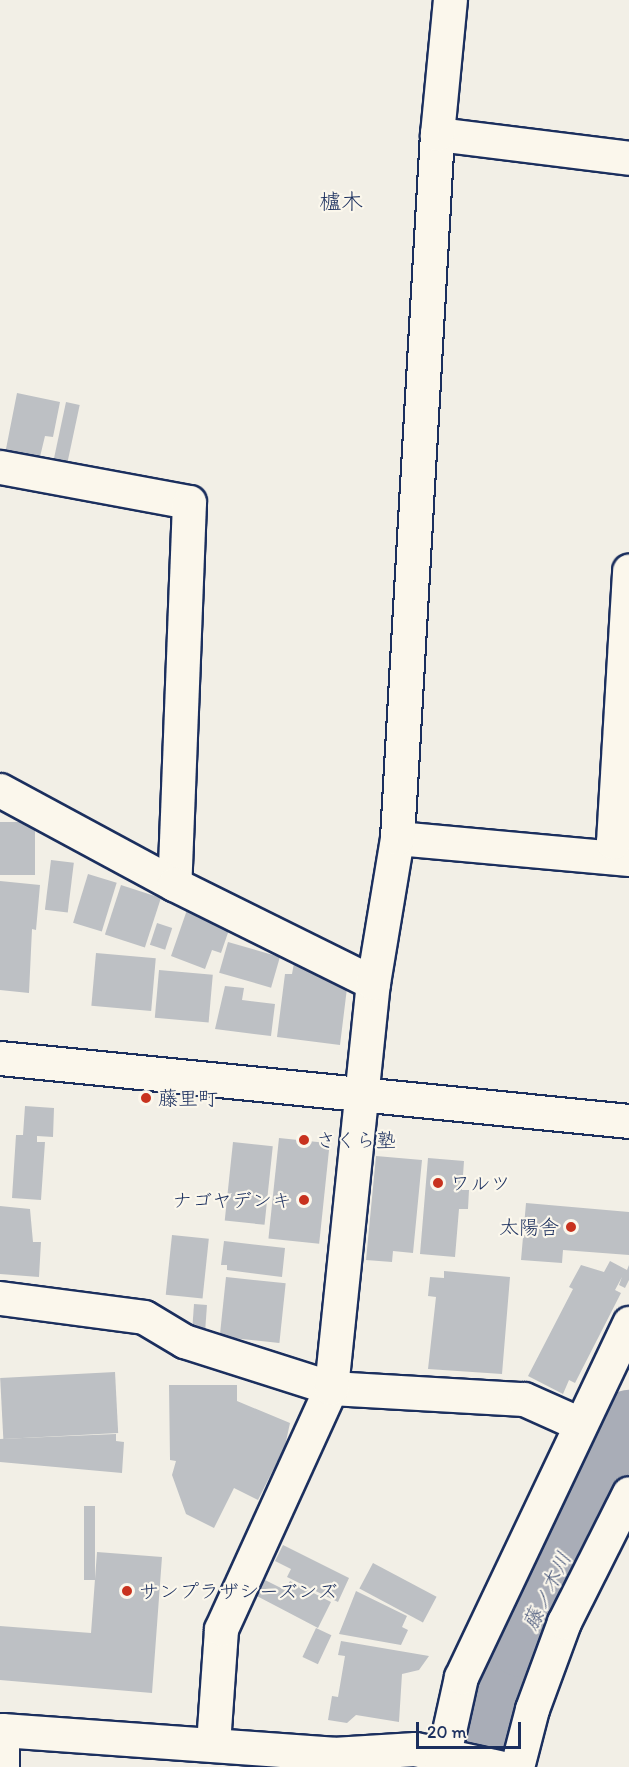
<!DOCTYPE html>
<meta charset="utf-8">
<style>
body{margin:0}
#map{position:relative;width:629px;height:1767px;overflow:hidden;background:#f2efe6;font-family:Itim,"Klee One",sans-serif}
div>[style]{position:absolute}
[style*='--x']{left:calc(var(--x)*1px);top:calc(var(--y)*1px);width:calc(var(--w)*1px);rotate:calc(var(--a)*1deg)}
.river>*{height:63px;margin:-31.5px;padding:0 31.5px;transform-origin:31.5px;border-radius:31.5px;background:#a9adb7}
.building>*{inset:0;background:#bdc0c4;transform-origin:0 0}
.roads{filter:drop-shadow(2px 0 #1b2f5e) drop-shadow(-2px 0 #1b2f5e) drop-shadow(0 2px #1b2f5e) drop-shadow(0 -2px #1b2f5e)}
.minor>*{height:33px;margin:-16.5px;padding:0 16.5px;transform-origin:16.5px;border-radius:16.5px;background:#fbf7ec}
.tertiary>*{height:33px;margin:-16.5px;padding:0 16.5px;transform-origin:16.5px;border-radius:16.5px;background:#fbf7ec}
.dots>*{width:16px;height:16px;translate:-50% -50%;box-sizing:border-box;border:3px solid #fbf7ec;border-radius:50%}
span{translate:-50% -50%;white-space:nowrap;text-align:center;line-height:1.15;-webkit-text-stroke:4.5px #fbf7ec;paint-order:stroke}
.poi-label{font-size:20px;color:#1b2f5e}
.left{translate:0 -50%;text-align:left}
.right{translate:-100% -50%;text-align:right}
.water-label{font-size:21px;color:#465579;font-style:italic}
.quarter-label{font-size:22px;color:#1b2f5e}
.scale{position:absolute;left:416px;top:1722px;width:105px;height:27px;box-sizing:border-box;border:3px solid #1b2f5e;border-top:0;padding-left:8px;font-size:18px;line-height:21px;white-space:nowrap;color:#1b2f5e;-webkit-text-stroke:4px #fbf7ec;paint-order:stroke}
</style>
<div id="map">
<div class="river">
<i style="--x:482;--y:1767;--w:128;--a:-72.3"></i>
<i style="--x:521;--y:1645;--w:249;--a:-64.3"></i>
</div>
<div class="building">
<i style="clip-path:polygon(17px 393px,60px 402px,53px 437px,45px 436px,39px 461px,5px 454px)"></i>
<i style="left:66px;top:402px;width:14px;height:64px;rotate:12deg"></i>
<i style="left:0;top:822px;width:35px;height:53px"></i>
<i style="left:51px;top:860px;width:23px;height:50px;rotate:7deg"></i>
<i style="left:88px;top:874px;width:30px;height:51px;rotate:17deg"></i>
<i style="clip-path:polygon(0 881px,40px 885px,36px 930px,32px 929px,29px 993px,0 990px)"></i>
<i style="left:121px;top:885px;width:42px;height:52px;rotate:18deg"></i>
<i style="clip-path:polygon(188px 907px,230px 927px,221px 953px,212px 950px,205px 969px,171px 956px)"></i>
<i style="left:157px;top:923px;width:16px;height:23px;rotate:18deg"></i>
<i style="left:228px;top:942px;width:54px;height:32px;rotate:16deg"></i>
<i style="left:96px;top:953px;width:60px;height:53px;rotate:5deg"></i>
<i style="clip-path:polygon(294px 963px,320px 967px,318px 976px,348px 980px,340px 1045px,277px 1037px,285px 974px,292px 974px)"></i>
<i style="left:159px;top:970px;width:54px;height:48px;rotate:5deg"></i>
<i style="clip-path:polygon(225px 986px,244px 988px,242px 1000px,275px 1004px,271px 1036px,215px 1029px)"></i>
<i style="clip-path:polygon(25px 1106px,54px 1108px,53px 1137px,37px 1136px,37px 1142px,45px 1142px,41px 1200px,12px 1198px,16px 1135px,23px 1135px)"></i>
<i style="left:279px;top:1138px;width:51px;height:101px;rotate:6deg"></i>
<i style="left:233px;top:1142px;width:40px;height:79px;rotate:6deg"></i>
<i style="clip-path:polygon(376px 1156px,422px 1160px,413px 1253px,393px 1251px,392px 1262px,366px 1260px)"></i>
<i style="clip-path:polygon(428px 1158px,464px 1161px,462px 1190px,469px 1190px,468px 1209px,459px 1209px,455px 1257px,420px 1254px)"></i>
<i style="clip-path:polygon(526px 1203px,629px 1212px,629px 1255px,563px 1250px,562px 1263px,521px 1260px)"></i>
<i style="clip-path:polygon(0 1206px,30px 1209px,33px 1242px,41px 1242px,39px 1277px,0 1274px)"></i>
<i style="left:172px;top:1235px;width:37px;height:60px;rotate:6deg"></i>
<i style="clip-path:polygon(224px 1241px,285px 1248px,282px 1277px,227px 1270px,227px 1265px,221px 1265px)"></i>
<i style="clip-path:polygon(610px 1261px,627px 1270px,629px 1265px,629px 1280px,625px 1288px,619px 1285px,622px 1277px,615px 1290px,621px 1293px,575px 1383px,569px 1380px,563px 1394px,528px 1376px,573px 1289px,569px 1287px,581px 1265px,604px 1272px)"></i>
<i style="clip-path:polygon(444px 1271px,510px 1277px,502px 1374px,428px 1369px,436px 1297px,428px 1296px,430px 1277px,444px 1278px)"></i>
<i style="left:226px;top:1277px;width:60px;height:60px;rotate:6deg"></i>
<i style="left:194px;top:1304px;width:13px;height:25px;rotate:4deg"></i>
<i style="left:115px;top:1372px;width:61px;height:115px;rotate:87deg"></i>
<i style="clip-path:polygon(169px 1385px,237px 1385px,237px 1401px,290px 1423px,285px 1446px,258px 1500px,234px 1488px,214px 1528px,186px 1514px,172px 1475px,176px 1461px,170px 1460px)"></i>
<i style="clip-path:polygon(116px 1434px,116px 1441px,124px 1442px,122px 1473px,0 1462px,0 1439px)"></i>
<i style="left:84px;top:1506px;width:11px;height:74px"></i>
<i style="clip-path:polygon(283px 1545px,349px 1578px,338px 1602px,287px 1577px,291px 1569px,275px 1561px)"></i>
<i style="clip-path:polygon(97px 1552px,162px 1557px,152px 1693px,0 1680px,0 1626px,91px 1633px)"></i>
<i style="left:373px;top:1563px;width:72px;height:29px;rotate:28deg"></i>
<i style="clip-path:polygon(261px 1578px,285px 1590px,290px 1581px,331px 1602px,318px 1628px,253px 1594px)"></i>
<i style="clip-path:polygon(356px 1591px,407px 1616px,402px 1627px,408px 1630px,401px 1645px,339px 1634px)"></i>
<i style="left:316px;top:1628px;width:17px;height:32px;rotate:25deg"></i>
<i style="clip-path:polygon(341px 1641px,429px 1656px,419px 1670px,402px 1674px,399px 1722px,356px 1715px,347px 1723px,328px 1720px,332px 1696px,338px 1697px,345px 1656px,338px 1655px)"></i>
</div>
<div class="roads">
<div class="minor">
<i style="--x:437;--y:134;--w:193;--a:7.1"></i>
<i style="--x:0;--y:467;--w:192;--a:10.5"></i>
<i style="--x:189;--y:502;--w:382;--a:92.2"></i>
<i style="--x:0;--y:790;--w:198;--a:28.4"></i>
<i style="--x:174;--y:884;--w:222;--a:26.4"></i>
<i style="--x:397;--y:838;--w:233;--a:5.2"></i>
<i style="--x:609;--y:857;--w:16;--a:-75"></i>
<i style="--x:613;--y:842;--w:272;--a:-86.6"></i>
<i style="--x:0;--y:1298;--w:145;--a:7.5"></i>
<i style="--x:144;--y:1317;--w:47;--a:31"></i>
<i style="--x:184;--y:1341;--w:154;--a:17.7"></i>
<i style="--x:331;--y:1388;--w:193;--a:3.3"></i>
<i style="--x:524;--y:1399;--w:61;--a:24.1"></i>
<i style="--x:213;--y:1744;--w:115;--a:-86"></i>
<i style="--x:221;--y:1629;--w:265;--a:-65.5"></i>
<i style="--x:331;--y:1388;--w:407;--a:-84.1"></i>
<i style="--x:373;--y:983;--w:147;--a:-80.6"></i>
<i style="--x:397;--y:838;--w:705;--a:-86.75"></i>
<i style="--x:437;--y:134;--w:135;--a:-84.5"></i>
<i style="--x:2;--y:1767;--w:37;--a:-90"></i>
<i style="--x:2;--y:1730;--w:332;--a:4.1"></i>
<i style="--x:333;--y:1754;--w:82;--a:-3.5"></i>
<i style="--x:415;--y:1749;--w:86;--a:12.1"></i>
<i style="--x:441;--y:1767;--w:92;--a:-77.5"></i>
<i style="--x:461;--y:1677;--w:392;--a:-64.6"></i>
<i style="--x:517;--y:1767;--w:60;--a:-75.5"></i>
<i style="--x:532;--y:1709;--w:93;--a:-69.8"></i>
<i style="--x:564;--y:1622;--w:144;--a:-63.3"></i>
</div>
<div class="tertiary">
<i style="--x:0;--y:1058;--w:632;--a:5.72"></i>
</div>
</div>
<div class="dots">
<i style="left:146px;top:1098px;background:#c8321e"></i>
<i style="left:304px;top:1140px;background:#c8321e"></i>
<i style="left:438px;top:1183px;background:#c8321e"></i>
<i style="left:304px;top:1200px;background:#c8321e"></i>
<i style="left:571px;top:1227px;background:#c8321e"></i>
<i style="left:127px;top:1591px;background:#c8321e"></i>
</div>
<div class="poi-label">
<span class="left" style="left:158px;top:1098px">藤里町</span>
<span class="left" style="left:316px;top:1140px">さくら塾</span>
<span class="left" style="left:450px;top:1183px">ワルツ</span>
<span class="right" style="left:292px;top:1200px">ナゴヤデンキ</span>
<span class="right" style="left:559px;top:1227px">太陽舎</span>
<span class="left" style="left:139px;top:1591px">サンプラザシーズンズ</span>
</div>
<div class="water-label">
<span style="left:547px;top:1591px;rotate:-64deg">藤ノ木川</span>
</div>
<div class="quarter-label">
<span style="left:341px;top:202px">櫨木</span>
</div>
<div class="scale">20 m</div>
</div>
